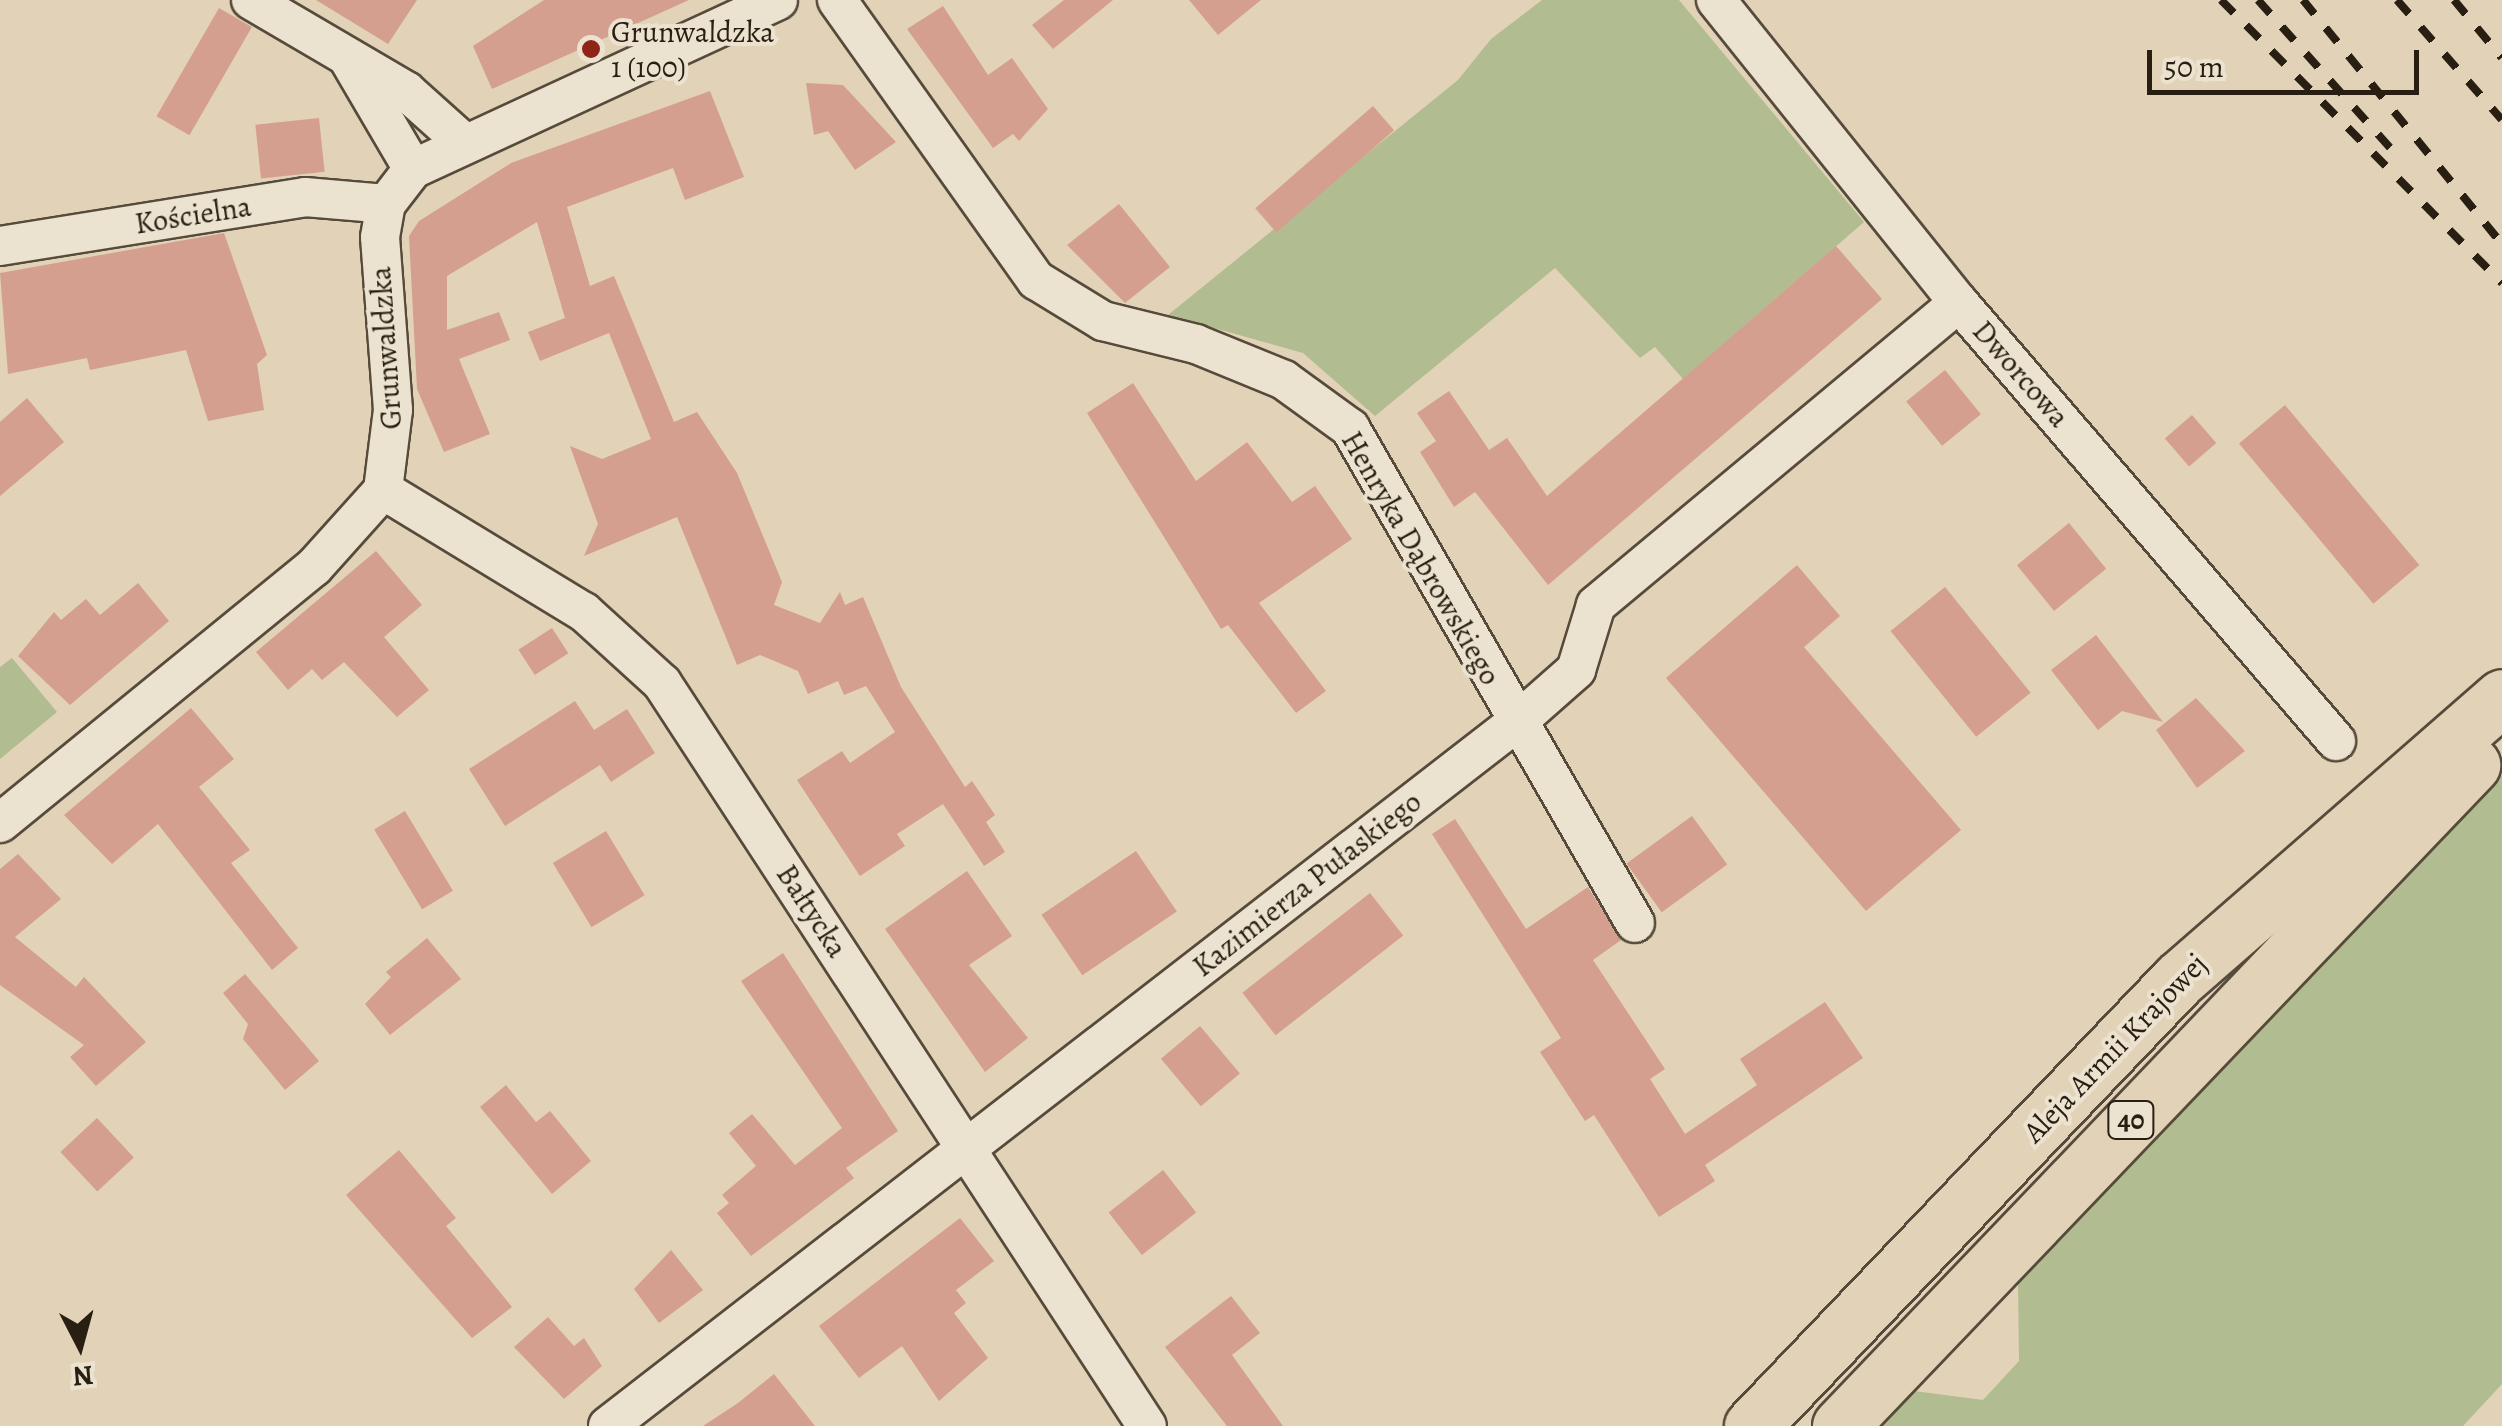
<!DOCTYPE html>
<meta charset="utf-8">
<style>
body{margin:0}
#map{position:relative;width:2502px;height:1426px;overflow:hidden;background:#e2d2b7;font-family:Alegreya,serif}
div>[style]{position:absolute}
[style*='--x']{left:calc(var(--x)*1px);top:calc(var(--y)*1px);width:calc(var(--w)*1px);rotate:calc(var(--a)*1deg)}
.green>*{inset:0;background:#b1bd90}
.building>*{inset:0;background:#d59f90;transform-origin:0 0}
.roads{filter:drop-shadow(2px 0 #564b3b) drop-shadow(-2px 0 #564b3b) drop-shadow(0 2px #564b3b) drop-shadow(0 -2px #564b3b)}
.minor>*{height:38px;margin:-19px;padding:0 19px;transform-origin:19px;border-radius:19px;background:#ece2d0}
.primary>*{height:55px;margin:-27.5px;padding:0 27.5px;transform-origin:27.5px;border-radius:27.5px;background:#e2d2b7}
.rail>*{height:8px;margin-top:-4px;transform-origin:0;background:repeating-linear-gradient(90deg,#281e12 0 18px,transparent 0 36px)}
.dots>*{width:28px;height:28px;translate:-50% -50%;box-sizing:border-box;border:5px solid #ece2d0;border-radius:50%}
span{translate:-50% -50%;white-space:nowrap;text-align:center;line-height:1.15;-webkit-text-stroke:8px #ece2d0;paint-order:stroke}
.shield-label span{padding:2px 8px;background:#ece2d0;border:2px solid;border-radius:8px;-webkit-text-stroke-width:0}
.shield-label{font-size:28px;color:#281e12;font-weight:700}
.poi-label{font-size:30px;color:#281e12}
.left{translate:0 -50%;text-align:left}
.street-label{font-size:30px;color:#281e12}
.north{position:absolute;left:30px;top:1296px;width:100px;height:100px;-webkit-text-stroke:8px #ece2d0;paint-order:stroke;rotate:174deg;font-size:28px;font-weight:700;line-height:40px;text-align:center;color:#281e12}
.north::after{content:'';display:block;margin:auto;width:35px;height:45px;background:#281e12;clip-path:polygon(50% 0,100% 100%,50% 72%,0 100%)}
.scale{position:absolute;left:2147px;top:50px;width:272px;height:45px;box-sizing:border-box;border:5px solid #281e12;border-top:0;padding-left:12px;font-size:30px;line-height:35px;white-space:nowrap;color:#281e12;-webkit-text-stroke:8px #ece2d0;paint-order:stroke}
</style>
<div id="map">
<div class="green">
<i style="clip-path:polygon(1542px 0,1679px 0,1864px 222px,1683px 379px,1655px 347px,1640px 358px,1555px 268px,1375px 416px,1303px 353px,1168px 315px,1458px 80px,1491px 39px)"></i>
<i style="clip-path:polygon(12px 658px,57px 712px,0 759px,0 667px)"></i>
<i style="clip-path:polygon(2502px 772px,2502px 1384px,2463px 1426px,1881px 1426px,1914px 1391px,1983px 1400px,2019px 1361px,2018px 1281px)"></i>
</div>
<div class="building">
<i style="clip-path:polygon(316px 0,417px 0,388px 44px)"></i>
<i style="clip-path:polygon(544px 0,689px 0,492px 89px,473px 46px)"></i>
<i style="clip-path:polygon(1064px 0,1113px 0,1053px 49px,1032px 25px)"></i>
<i style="clip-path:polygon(1189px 0,1261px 0,1218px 35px)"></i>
<i style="clip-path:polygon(943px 6px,988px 75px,1012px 58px,1048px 109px,1019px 141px,1013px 134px,993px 148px,907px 29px)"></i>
<i style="left:219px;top:8px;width:38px;height:125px;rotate:30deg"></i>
<i style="clip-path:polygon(806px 83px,843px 85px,896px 142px,855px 170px,828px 131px,814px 135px)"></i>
<i style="clip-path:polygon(710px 91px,744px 177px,685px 200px,673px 168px,567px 207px,590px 286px,614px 276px,674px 422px,697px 412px,737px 473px,782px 582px,774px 605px,820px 623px,840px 592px,845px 605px,863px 597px,901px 687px,965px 787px,972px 781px,995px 815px,986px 822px,1005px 852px,984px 866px,943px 804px,897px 834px,905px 846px,860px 876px,797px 780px,842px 751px,850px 763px,895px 732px,866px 686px,844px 695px,838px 681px,808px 694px,798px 671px,760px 655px,737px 665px,677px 517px,584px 556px,598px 524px,570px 446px,602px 459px,651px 439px,609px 333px,540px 361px,528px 332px,565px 318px,537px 222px,447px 276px,447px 330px,499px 312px,510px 340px,459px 359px,490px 434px,444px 452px,417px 389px,409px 236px,419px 221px,511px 163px)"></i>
<i style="left:1373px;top:106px;width:32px;height:156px;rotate:49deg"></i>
<i style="left:319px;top:118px;width:54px;height:64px;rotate:84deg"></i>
<i style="clip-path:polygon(1119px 204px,1170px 267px,1125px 303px,1067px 245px)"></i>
<i style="clip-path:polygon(224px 233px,267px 355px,257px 364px,264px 410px,208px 421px,186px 350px,90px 370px,87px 358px,8px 374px,0 273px)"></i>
<i style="clip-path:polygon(1836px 246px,1882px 299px,1548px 585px,1475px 492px,1454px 507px,1420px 452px,1436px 441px,1417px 413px,1449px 391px,1489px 450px,1507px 438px,1547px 496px)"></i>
<i style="left:1945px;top:370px;width:57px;height:50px;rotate:51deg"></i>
<i style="clip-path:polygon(1133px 383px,1196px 481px,1247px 442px,1292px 502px,1315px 486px,1352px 539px,1259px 603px,1326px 691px,1296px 713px,1228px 625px,1221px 629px,1087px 413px)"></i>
<i style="clip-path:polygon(27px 398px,64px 442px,0 496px,0 422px)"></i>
<i style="left:2285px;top:405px;width:209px;height:60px;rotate:50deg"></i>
<i style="left:2192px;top:415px;width:37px;height:36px;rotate:49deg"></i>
<i style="left:2069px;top:523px;width:59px;height:67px;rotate:51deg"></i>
<i style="clip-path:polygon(376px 551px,422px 605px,384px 637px,429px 690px,397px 717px,344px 662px,322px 680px,312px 669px,288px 690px,256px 652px)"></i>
<i style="clip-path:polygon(1797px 565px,1840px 616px,1804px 647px,1961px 830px,1866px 911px,1666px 678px)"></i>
<i style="clip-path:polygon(138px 583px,169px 621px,70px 705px,18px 656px,54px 612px,61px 620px,86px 599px,100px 615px)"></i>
<i style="left:1945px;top:587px;width:136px;height:70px;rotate:51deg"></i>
<i style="left:552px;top:628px;width:30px;height:40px;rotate:57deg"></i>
<i style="clip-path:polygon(2096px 635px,2163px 722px,2122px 711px,2098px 730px,2051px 670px)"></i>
<i style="clip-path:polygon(2196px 698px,2245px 751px,2197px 788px,2156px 730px)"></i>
<i style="clip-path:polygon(575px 701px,594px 730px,627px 709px,655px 753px,611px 782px,600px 765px,505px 826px,469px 769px)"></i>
<i style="clip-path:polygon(191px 708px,234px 759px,199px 787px,250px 850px,231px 863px,298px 948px,272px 970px,158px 824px,112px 864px,64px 815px)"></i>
<i style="left:405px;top:811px;width:93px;height:36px;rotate:59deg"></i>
<i style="left:1692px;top:816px;width:60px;height:81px;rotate:54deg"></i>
<i style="clip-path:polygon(1455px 819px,1526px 929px,1588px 887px,1621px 940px,1593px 960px,1665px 1069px,1650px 1079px,1685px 1134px,1757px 1085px,1740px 1059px,1825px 1002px,1863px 1058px,1705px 1165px,1715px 1181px,1659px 1217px,1594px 1115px,1585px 1121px,1540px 1052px,1561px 1038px,1432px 834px)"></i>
<i style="left:606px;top:831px;width:75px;height:62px;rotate:59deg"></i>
<i style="left:1136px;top:851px;width:73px;height:114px;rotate:56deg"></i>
<i style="clip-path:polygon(18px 854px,61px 899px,15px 937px,76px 987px,84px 977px,146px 1042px,96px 1086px,70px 1057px,84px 1045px,0 985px,0 869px)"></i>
<i style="clip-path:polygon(967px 871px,1012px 936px,969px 965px,1028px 1038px,985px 1072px,885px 929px)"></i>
<i style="left:1370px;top:893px;width:54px;height:162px;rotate:52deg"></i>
<i style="clip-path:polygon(427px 938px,461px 979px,390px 1035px,365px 1004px,391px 977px,386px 972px)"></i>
<i style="clip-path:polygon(783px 953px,898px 1131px,846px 1168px,854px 1178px,751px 1256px,717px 1213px,729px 1203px,722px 1195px,756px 1166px,729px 1133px,752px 1114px,795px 1165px,842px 1128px,741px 981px)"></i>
<i style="clip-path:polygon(245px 974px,319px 1061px,285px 1090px,243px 1039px,248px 1024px,223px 993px)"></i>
<i style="left:1200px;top:1026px;width:62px;height:51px;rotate:50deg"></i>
<i style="clip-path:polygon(506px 1085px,536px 1122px,550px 1111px,591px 1161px,552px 1194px,480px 1107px)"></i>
<i style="left:97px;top:1118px;width:54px;height:50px;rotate:47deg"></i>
<i style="clip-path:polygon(399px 1150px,456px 1218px,446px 1226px,512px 1307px,472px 1338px,346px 1195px)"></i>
<i style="left:1163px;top:1170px;width:54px;height:69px;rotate:52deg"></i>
<i style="clip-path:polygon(960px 1218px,994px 1261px,956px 1290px,966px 1303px,954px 1313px,988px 1358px,939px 1401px,902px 1346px,859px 1378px,819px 1326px)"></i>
<i style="clip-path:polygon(671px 1250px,703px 1290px,659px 1323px,634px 1289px)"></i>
<i style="clip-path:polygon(1231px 1296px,1260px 1333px,1232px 1355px,1283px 1426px,1227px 1426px,1165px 1347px)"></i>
<i style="clip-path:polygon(548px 1317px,574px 1346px,584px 1338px,602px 1366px,564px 1399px,514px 1347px)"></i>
<i style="clip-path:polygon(774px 1374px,815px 1426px,703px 1426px,738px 1403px)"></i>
</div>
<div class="roads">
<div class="minor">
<i style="--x:251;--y:0;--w:180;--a:30.4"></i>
<i style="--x:406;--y:91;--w:76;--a:41.8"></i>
<i style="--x:837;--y:0;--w:344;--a:54.6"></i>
<i style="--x:1036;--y:280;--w:79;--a:31.5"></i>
<i style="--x:1103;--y:321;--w:96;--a:13.9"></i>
<i style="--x:1196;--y:344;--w:95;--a:22.2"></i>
<i style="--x:1284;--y:380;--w:82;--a:36"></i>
<i style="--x:1350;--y:428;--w:571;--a:60.07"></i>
<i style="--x:1716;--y:0;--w:388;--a:51.3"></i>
<i style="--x:1959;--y:303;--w:578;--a:49.28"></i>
<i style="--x:349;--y:60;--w:126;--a:59.6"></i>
<i style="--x:0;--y:246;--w:309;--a:-9.1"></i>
<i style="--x:305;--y:197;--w:81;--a:4.9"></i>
<i style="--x:383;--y:490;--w:235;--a:31.3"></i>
<i style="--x:584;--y:612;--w:105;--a:42.3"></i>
<i style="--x:662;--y:683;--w:887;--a:56.87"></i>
<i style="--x:0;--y:823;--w:405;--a:-39.2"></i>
<i style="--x:314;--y:567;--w:103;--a:-48.1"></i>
<i style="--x:383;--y:490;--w:81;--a:-82.9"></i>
<i style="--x:393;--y:410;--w:173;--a:-94.3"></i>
<i style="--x:380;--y:237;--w:34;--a:-80"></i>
<i style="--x:386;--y:204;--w:44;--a:-52.4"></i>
<i style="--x:413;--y:169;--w:402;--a:-24.8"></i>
<i style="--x:608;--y:1426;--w:1150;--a:-37.76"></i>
<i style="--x:1517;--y:722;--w:79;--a:-41.4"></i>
<i style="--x:1576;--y:670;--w:68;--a:-72.9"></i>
<i style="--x:1596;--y:605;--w:472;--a:-39.8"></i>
</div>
<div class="primary">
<i style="--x:1752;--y:1426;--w:617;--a:-46.31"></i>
<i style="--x:2178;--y:980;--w:430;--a:-41.1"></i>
<i style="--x:1840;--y:1426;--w:915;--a:-46.28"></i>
</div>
</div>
<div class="rail">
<i style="--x:2221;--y:0;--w:399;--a:45.2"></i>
<i style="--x:2258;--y:0;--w:200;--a:48.2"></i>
<i style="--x:2303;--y:0;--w:315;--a:50.8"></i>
<i style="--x:2397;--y:0;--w:159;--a:48.8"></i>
<i style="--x:2454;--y:0;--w:75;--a:50.4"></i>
</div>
<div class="dots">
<i style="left:591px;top:49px;background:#8f2418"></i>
</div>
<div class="shield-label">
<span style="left:2131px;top:1120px">40</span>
</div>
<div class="poi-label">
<span class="left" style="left:611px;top:49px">Grunwaldzka<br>1 (100)</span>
</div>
<div class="street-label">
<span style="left:193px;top:215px;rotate:-9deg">Kościelna</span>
<span style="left:386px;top:348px;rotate:-94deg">Grunwaldzka</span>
<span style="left:2021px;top:374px;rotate:49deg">Dworcowa</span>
<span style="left:1421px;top:558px;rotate:60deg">Henryka Dąbrowskiego</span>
<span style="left:1307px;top:884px;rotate:-38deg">Kazimierza Pułaskiego</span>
<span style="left:812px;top:911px;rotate:57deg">Bałtycka</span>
<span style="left:2115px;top:1048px;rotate:-46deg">Aleja Armii Krajowej</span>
</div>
<div class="north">N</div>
<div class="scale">50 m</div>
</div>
